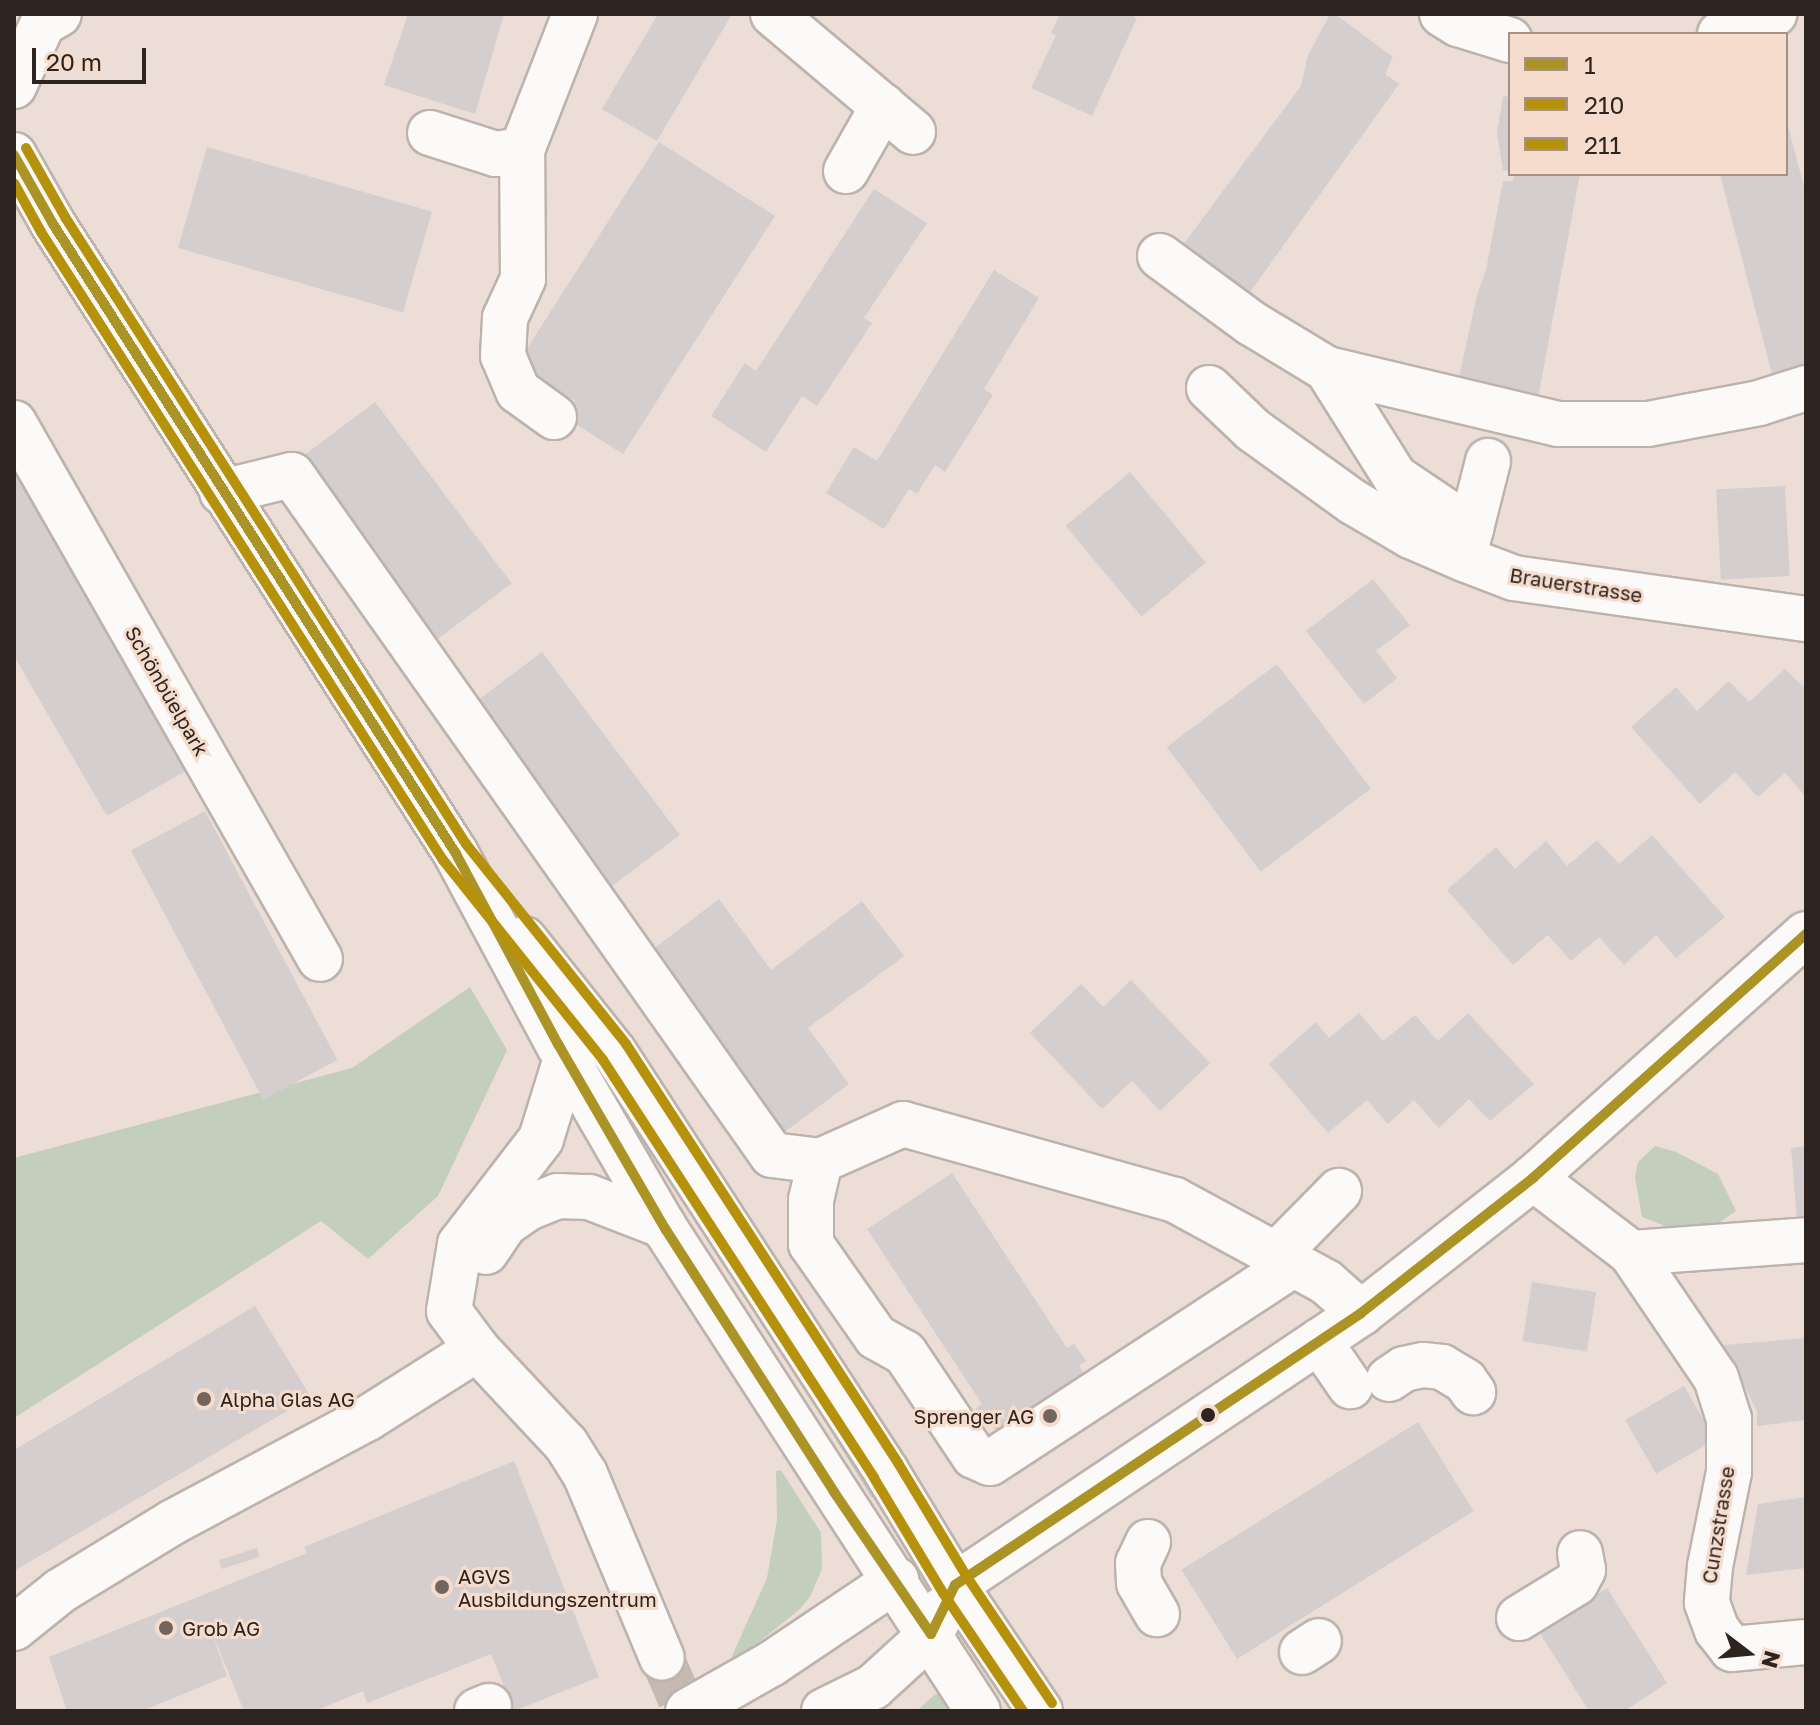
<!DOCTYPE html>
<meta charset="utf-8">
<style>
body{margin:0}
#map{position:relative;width:1820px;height:1725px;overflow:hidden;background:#ecded6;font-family:"Golos Text",sans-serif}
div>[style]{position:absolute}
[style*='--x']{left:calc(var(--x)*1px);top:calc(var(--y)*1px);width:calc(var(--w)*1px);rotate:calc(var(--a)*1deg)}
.green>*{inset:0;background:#c3cebc}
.building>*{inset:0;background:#d4cecf;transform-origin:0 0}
.minor-tunnel>*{height:44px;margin-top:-22px;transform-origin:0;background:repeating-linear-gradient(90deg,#c6b9b1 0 44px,transparent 0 66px)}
.roads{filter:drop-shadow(2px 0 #bdb3ac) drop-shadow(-2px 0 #bdb3ac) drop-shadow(0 2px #bdb3ac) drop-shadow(0 -2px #bdb3ac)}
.minor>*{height:44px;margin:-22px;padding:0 22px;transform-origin:22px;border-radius:22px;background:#fcfaf9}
.major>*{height:44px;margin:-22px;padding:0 22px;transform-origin:22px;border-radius:22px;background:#fcfaf9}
.bus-1>*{height:10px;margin:-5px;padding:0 5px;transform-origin:5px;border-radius:5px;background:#ab9326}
.bus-2>*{height:10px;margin:-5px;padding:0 5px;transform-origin:5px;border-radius:5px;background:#b6910b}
.bus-3>*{height:10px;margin:-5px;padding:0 5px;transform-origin:5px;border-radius:5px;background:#b6910b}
.dots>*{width:22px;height:22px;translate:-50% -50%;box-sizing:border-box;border:4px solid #f5dccd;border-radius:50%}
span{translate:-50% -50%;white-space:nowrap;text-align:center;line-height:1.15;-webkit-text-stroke:6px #f5dccd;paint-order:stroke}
.street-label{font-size:20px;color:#2e241f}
.poi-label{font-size:20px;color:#2e241f}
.left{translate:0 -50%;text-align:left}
.right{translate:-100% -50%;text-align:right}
.frame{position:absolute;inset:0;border:16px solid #2e241f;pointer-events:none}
.legend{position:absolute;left:1508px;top:32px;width:280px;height:144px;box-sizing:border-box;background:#f5dccd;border:2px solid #a59287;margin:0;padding:10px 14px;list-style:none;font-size:24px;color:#2e241f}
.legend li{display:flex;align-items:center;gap:16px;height:40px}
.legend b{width:40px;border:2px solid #a59287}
.north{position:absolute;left:1708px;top:1613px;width:80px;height:80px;-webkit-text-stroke:6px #f5dccd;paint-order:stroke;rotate:106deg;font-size:22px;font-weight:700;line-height:32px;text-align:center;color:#2e241f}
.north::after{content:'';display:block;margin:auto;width:28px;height:36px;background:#2e241f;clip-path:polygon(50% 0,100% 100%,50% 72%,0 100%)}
.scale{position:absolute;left:32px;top:48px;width:114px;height:36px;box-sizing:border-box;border:4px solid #2e241f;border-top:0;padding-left:10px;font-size:24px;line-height:28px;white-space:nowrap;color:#2e241f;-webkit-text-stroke:6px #f5dccd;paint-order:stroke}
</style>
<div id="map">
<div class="green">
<i style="clip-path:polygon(470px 987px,507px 1050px,438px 1196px,368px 1259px,321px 1221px,14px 1418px,14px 1158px,352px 1068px)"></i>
<i style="clip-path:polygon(1655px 1146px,1676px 1152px,1718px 1174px,1736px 1211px,1704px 1233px,1665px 1226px,1642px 1217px,1635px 1177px,1638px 1162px)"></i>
<i style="clip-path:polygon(731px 1268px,879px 1498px,877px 1500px,871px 1497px)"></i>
<i style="clip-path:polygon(781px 1470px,821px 1533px,822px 1569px,810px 1597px,800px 1609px,733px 1663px,732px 1656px,767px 1578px,777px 1520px,776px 1471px)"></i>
<i style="clip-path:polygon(940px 1693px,959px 1711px,917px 1711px,934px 1695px)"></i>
</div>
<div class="building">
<i style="clip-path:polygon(408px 14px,504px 14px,475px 114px,384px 85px)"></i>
<i style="clip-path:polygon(658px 14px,732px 14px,657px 141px,602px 109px)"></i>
<i style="clip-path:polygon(1060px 14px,1128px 14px,1137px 18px,1092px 116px,1031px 88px,1056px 35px,1051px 33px)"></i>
<i style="clip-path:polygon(1330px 14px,1335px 14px,1393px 57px,1385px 74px,1399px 84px,1243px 302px,1177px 253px,1301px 86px,1308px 55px)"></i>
<i style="clip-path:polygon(1503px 96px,1510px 97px,1510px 172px,1503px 170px,1497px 133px)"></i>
<i style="clip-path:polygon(1787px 122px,1806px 194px,1806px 369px,1773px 378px,1720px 174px,1786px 174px)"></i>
<i style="clip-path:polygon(659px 142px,775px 216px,623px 454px,565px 417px,575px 401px,517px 364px)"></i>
<i style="left:207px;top:147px;width:234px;height:105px;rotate:16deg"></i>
<i style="clip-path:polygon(1515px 174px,1580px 174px,1538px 398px,1458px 382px,1477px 295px,1486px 270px,1503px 181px,1512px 182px)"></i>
<i style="clip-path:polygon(874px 189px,927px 223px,864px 318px,872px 323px,817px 406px,802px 396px,766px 452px,711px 416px,745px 363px,756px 371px)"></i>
<i style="clip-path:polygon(994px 270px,1039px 298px,984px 389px,993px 395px,945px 472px,935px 465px,917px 494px,909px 489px,884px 529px,826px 493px,854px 447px,877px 461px)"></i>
<i style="left:375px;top:402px;width:227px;height:92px;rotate:53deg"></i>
<i style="clip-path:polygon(14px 468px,189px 769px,107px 816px,14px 656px)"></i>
<i style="left:1130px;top:472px;width:118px;height:84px;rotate:50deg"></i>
<i style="left:1785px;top:486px;width:90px;height:69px;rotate:87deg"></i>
<i style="clip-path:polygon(1373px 579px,1410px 625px,1376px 651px,1397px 678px,1364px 704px,1306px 631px)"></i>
<i style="left:542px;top:652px;width:229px;height:91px;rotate:53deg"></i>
<i style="left:1277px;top:664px;width:156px;height:138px;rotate:53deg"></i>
<i style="clip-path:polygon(1785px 669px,1806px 689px,1806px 797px,1785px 773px,1758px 797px,1735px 772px,1700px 804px,1631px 727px,1676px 687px,1697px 711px,1729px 681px,1749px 702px)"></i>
<i style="left:205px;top:811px;width:282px;height:84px;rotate:62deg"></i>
<i style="clip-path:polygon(1652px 835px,1725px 917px,1676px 958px,1656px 935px,1624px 965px,1599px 937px,1571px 961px,1548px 935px,1513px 965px,1447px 890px,1496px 847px,1515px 869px,1546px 841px,1567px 866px,1597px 840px,1619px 864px)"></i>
<i style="clip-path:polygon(719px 899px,771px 970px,862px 901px,904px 956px,808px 1028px,849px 1084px,782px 1134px,648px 953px)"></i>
<i style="clip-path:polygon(1131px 980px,1210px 1063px,1160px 1111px,1132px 1081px,1102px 1109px,1030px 1033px,1081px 984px,1103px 1007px)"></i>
<i style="clip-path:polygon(1359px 1013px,1383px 1041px,1415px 1015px,1438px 1041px,1468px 1013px,1534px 1084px,1490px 1121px,1469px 1099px,1439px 1128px,1414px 1100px,1388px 1124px,1367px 1100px,1328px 1133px,1269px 1064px,1316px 1022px,1329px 1038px)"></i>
<i style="clip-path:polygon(1806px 1146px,1806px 1218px,1797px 1219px,1791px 1148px)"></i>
<i style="clip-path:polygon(952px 1173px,1067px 1348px,1074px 1344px,1086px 1361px,1079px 1366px,1090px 1383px,1003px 1441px,992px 1424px,987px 1427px,975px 1409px,982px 1404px,867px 1229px)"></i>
<i style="left:1532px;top:1282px;width:65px;height:60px;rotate:9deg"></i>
<i style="clip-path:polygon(255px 1306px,311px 1397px,14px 1571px,14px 1450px)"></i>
<i style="clip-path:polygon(1806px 1338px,1806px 1420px,1757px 1426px,1757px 1411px,1724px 1345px)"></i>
<i style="left:1684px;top:1386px;width:62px;height:68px;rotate:60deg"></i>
<i style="left:1418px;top:1422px;width:105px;height:279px;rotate:58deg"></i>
<i style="clip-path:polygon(514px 1461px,599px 1677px,514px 1711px,491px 1654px,367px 1703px,363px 1691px,315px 1711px,244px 1711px,212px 1632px,227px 1676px,142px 1711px,67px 1711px,49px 1657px,307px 1553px,304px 1547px)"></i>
<i style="clip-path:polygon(1806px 1497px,1806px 1568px,1746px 1575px,1758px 1504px)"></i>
<i style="left:257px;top:1548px;width:9px;height:40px;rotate:72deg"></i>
<i style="clip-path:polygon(1607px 1588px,1667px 1683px,1624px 1711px,1589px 1711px,1539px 1632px)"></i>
</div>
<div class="minor-tunnel">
<i style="--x:662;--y:1658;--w:58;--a:66.5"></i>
</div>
<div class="roads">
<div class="minor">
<i style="--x:773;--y:14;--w:183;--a:40.1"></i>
<i style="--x:1442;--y:14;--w:19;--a:32"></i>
<i style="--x:1458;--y:24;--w:54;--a:17.1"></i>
<i style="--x:1720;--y:34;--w:58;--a:-20.3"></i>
<i style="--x:14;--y:86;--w:69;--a:-65.3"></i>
<i style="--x:43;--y:23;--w:18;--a:-29"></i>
<i style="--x:430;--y:133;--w:69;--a:17.7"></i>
<i style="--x:496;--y:154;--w:26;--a:-9"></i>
<i style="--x:846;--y:171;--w:75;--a:-60.4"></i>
<i style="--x:1160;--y:256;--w:113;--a:36.4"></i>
<i style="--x:1251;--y:323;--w:89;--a:31.2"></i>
<i style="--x:1327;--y:369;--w:237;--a:13.4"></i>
<i style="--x:1558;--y:424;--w:90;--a:0"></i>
<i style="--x:1648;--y:424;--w:113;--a:-10.7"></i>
<i style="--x:1759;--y:403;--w:49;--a:-17.7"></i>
<i style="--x:1327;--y:369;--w:128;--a:57.8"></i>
<i style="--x:1395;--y:477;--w:92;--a:33.9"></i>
<i style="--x:1209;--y:388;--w:61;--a:43.7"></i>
<i style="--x:1253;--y:430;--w:123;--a:35.8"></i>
<i style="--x:1353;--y:502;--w:67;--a:30.4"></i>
<i style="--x:1411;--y:536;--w:58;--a:23.5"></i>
<i style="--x:1464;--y:559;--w:53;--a:20.8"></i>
<i style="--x:1514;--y:578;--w:295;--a:8"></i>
<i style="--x:554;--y:417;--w:44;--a:-144.2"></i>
<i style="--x:518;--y:391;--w:38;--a:-113"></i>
<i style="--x:503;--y:356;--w:38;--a:-87"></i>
<i style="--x:505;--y:318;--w:43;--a:-65.2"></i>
<i style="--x:523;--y:279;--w:129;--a:-90.4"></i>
<i style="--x:522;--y:150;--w:146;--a:-68.7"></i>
<i style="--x:14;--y:423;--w:617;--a:60.28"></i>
<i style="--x:222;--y:492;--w:72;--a:-13.7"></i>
<i style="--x:292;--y:475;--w:832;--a:54.78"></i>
<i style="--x:772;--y:1155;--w:48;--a:7.1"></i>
<i style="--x:820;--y:1161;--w:91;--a:-24"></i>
<i style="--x:903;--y:1124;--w:282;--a:15.6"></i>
<i style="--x:1175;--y:1200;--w:172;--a:28.5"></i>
<i style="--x:1326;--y:1282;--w:47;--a:41.5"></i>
<i style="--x:1465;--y:552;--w:94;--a:-75.8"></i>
<i style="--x:566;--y:1058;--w:85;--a:107.2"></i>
<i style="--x:541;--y:1139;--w:133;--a:127.6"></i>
<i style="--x:460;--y:1244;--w:68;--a:99.3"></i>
<i style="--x:449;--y:1311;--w:47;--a:53.6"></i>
<i style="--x:477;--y:1349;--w:130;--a:46.9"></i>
<i style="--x:566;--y:1444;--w:36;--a:58"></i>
<i style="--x:585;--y:1474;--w:199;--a:67.3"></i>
<i style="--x:820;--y:1161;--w:40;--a:103"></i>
<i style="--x:811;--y:1200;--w:44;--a:90"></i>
<i style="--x:811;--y:1244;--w:113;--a:55"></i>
<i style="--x:876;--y:1337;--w:33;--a:29"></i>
<i style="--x:905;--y:1353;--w:124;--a:56.2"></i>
<i style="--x:974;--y:1456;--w:17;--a:24"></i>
<i style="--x:990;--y:1463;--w:362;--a:-33.2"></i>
<i style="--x:1533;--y:1178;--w:123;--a:37.4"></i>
<i style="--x:1631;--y:1253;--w:151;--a:55.8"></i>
<i style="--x:1716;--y:1378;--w:43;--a:72.4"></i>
<i style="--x:1729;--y:1419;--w:53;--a:90"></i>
<i style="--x:1729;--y:1472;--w:96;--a:101.4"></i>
<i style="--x:1710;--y:1566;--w:37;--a:95"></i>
<i style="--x:1707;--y:1603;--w:29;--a:70"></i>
<i style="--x:1717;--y:1630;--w:24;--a:52"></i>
<i style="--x:1732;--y:1649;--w:74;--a:-5.4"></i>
<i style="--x:486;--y:1252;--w:34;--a:-56"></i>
<i style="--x:505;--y:1224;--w:28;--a:-35"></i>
<i style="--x:528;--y:1208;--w:31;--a:-22"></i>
<i style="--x:557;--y:1196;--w:32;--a:2"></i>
<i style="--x:589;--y:1197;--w:80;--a:21.1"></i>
<i style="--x:1631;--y:1253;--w:175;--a:-4.2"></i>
<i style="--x:1276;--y:1255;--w:90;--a:-45.5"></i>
<i style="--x:1319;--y:1341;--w:55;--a:55.4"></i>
<i style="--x:1389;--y:1379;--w:18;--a:-34"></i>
<i style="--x:1404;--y:1369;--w:19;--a:-12"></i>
<i style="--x:1423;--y:1365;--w:19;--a:6"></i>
<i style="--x:1442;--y:1367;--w:27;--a:31"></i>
<i style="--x:1465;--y:1381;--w:14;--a:54"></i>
<i style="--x:1148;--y:1542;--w:23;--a:115"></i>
<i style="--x:1138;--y:1563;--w:20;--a:87"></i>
<i style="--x:1139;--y:1583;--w:36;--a:60"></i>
<i style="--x:955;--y:1585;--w:489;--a:-33.8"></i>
<i style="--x:1361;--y:1313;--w:219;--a:-38.1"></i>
<i style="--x:1533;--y:1178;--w:366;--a:-41.8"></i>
<i style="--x:1519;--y:1618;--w:67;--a:-31.6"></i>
<i style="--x:1576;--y:1583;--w:15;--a:-62"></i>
<i style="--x:1583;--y:1570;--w:17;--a:-100"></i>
<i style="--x:14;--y:1628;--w:59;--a:-38.8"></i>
<i style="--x:60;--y:1591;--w:132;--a:-31.4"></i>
<i style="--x:173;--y:1522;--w:221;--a:-28.1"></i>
<i style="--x:368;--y:1418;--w:129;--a:-32.3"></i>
<i style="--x:1302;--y:1652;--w:20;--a:-33"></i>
<i style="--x:477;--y:1711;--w:13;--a:-23"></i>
</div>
<div class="major">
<i style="--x:14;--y:155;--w:79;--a:60.5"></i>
<i style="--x:53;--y:224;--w:746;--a:57.38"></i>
<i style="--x:455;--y:852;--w:218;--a:61.8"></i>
<i style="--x:558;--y:1044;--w:215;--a:59.9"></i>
<i style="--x:666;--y:1230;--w:573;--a:57.03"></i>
<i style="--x:524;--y:939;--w:144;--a:51.5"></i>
<i style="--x:614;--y:1052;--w:500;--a:57"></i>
<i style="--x:886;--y:1471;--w:133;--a:58.8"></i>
<i style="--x:955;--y:1585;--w:152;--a:56"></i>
<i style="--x:688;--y:1711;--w:95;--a:-29.5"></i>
<i style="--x:771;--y:1664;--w:151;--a:-33.9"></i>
<i style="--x:824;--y:1711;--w:55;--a:-26.1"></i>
<i style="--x:873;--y:1687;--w:79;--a:-42.4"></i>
<i style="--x:931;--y:1634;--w:28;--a:-64"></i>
</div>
</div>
<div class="bus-1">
<i style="--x:14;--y:155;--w:79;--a:60.5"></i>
<i style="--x:53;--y:224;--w:746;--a:57.38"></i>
<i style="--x:455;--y:852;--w:218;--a:61.8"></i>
<i style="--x:558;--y:1044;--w:215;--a:59.9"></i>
<i style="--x:666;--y:1230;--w:311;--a:57.3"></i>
<i style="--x:834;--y:1492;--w:172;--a:55.7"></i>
<i style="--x:931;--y:1634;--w:55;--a:-63.9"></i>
<i style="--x:955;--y:1585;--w:489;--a:-33.8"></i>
<i style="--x:1361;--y:1313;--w:219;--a:-38.1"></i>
<i style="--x:1533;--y:1178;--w:366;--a:-41.8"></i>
</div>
<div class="bus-2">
<i style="--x:14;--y:183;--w:56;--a:61.1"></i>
<i style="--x:41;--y:232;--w:746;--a:57.38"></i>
<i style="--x:443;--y:860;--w:256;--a:51.3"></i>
<i style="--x:603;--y:1060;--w:498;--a:57"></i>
<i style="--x:874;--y:1478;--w:134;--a:59"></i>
<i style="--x:943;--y:1593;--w:143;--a:55.9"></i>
</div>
<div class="bus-3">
<i style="--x:26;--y:148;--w:79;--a:60.5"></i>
<i style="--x:65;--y:217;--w:744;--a:57.4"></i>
<i style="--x:466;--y:844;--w:256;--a:51.3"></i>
<i style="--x:626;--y:1044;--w:500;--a:57"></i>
<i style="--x:898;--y:1463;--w:133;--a:58.8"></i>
<i style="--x:967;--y:1577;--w:152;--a:56"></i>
</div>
<div class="dots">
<i style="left:204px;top:1399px;background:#70655f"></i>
<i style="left:1208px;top:1415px;background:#2e241f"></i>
<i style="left:1050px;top:1416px;background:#70655f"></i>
<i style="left:442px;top:1587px;background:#70655f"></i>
<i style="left:166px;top:1628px;background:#70655f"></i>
</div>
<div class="street-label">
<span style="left:1576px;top:585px;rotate:9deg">Brauerstrasse</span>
<span style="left:167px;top:691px;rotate:60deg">Schönbüelpark</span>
<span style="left:1718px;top:1525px;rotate:-81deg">Cunzstrasse</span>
</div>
<div class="poi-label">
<span class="left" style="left:220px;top:1399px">Alpha Glas AG</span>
<span class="right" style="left:1034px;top:1416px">Sprenger AG</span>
<span class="left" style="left:458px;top:1588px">AGVS<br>Ausbildungszentrum</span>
<span class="left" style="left:182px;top:1628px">Grob AG</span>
</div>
<div class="frame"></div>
<ul class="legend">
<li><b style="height:10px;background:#ab9326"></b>1</li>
<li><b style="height:10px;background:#b6910b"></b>210</li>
<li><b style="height:10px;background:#b6910b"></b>211</li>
</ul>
<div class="north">N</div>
<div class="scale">20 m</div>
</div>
